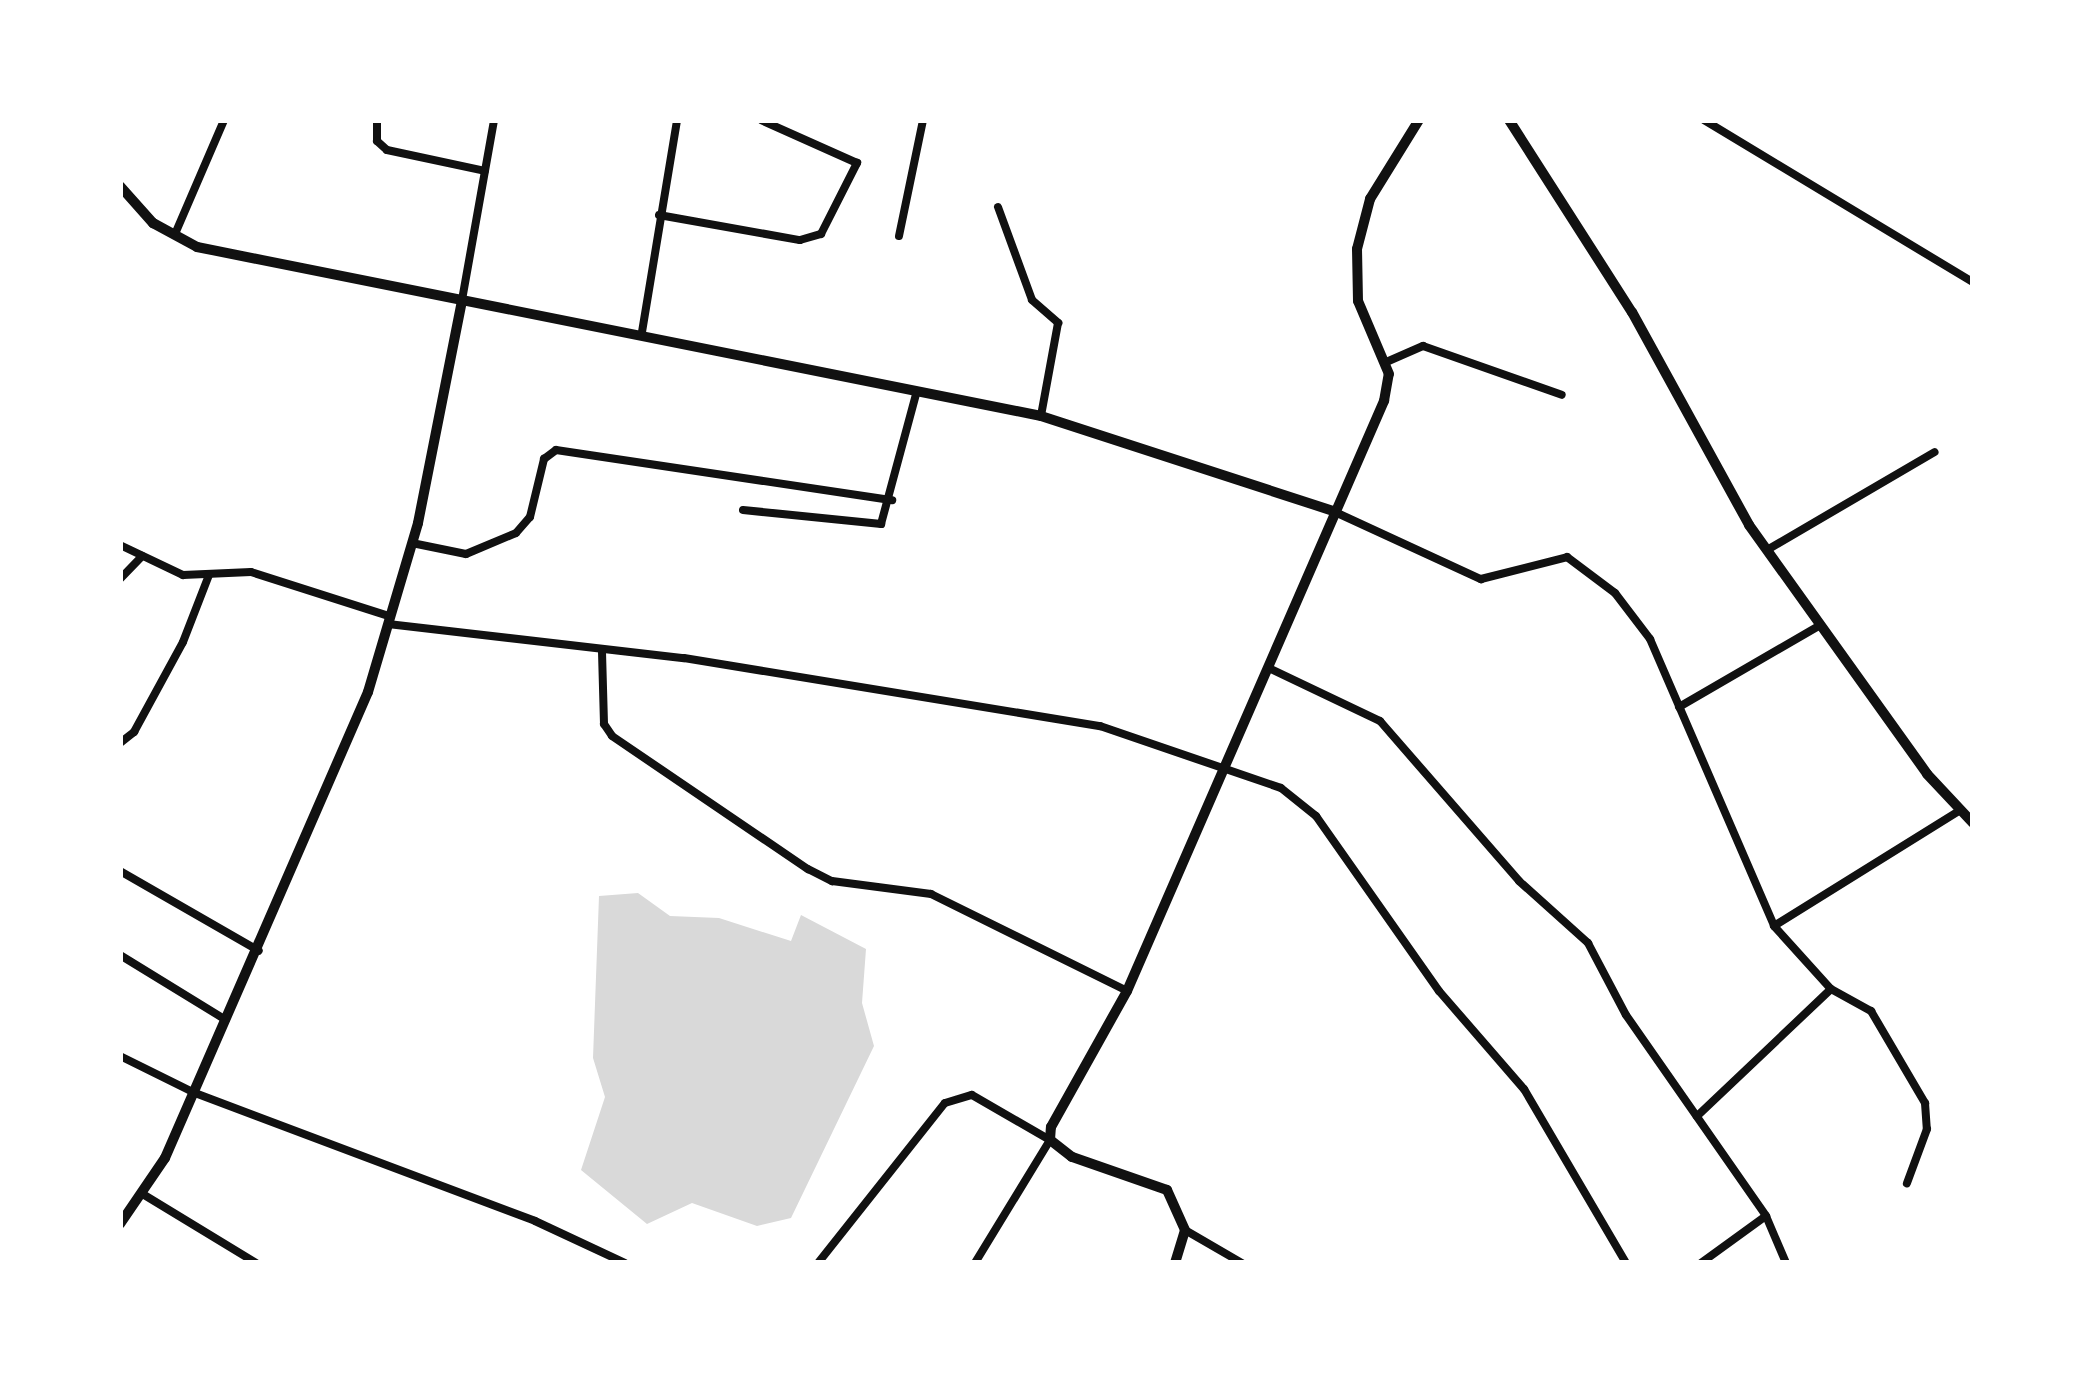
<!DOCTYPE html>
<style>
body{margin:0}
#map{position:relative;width:2093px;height:1383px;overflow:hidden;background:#fff;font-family:"Source Sans 3",sans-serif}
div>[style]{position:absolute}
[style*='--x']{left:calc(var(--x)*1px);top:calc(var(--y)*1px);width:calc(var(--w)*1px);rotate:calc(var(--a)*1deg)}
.water>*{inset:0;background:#d9d9d9}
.minor>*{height:8px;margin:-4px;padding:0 4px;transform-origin:4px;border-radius:4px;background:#111}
.tertiary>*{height:10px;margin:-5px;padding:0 5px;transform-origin:5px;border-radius:5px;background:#111}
span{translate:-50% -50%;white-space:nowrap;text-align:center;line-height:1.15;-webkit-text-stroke:12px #fff;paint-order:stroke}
.frame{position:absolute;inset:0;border:123px solid #fff;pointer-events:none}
</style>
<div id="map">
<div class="water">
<i style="clip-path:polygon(638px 893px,670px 916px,719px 918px,791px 941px,801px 915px,866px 949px,862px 1003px,874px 1046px,791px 1218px,757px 1226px,692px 1203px,647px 1224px,581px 1170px,605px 1097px,593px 1058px,599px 896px)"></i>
</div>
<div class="minor">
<i style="--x:377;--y:120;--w:21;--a:90"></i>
<i style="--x:377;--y:141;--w:13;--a:42"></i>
<i style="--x:387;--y:150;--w:100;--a:12.1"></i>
<i style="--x:1704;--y:120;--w:314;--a:31.1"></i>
<i style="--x:998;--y:207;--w:99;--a:69.9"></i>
<i style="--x:1032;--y:300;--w:35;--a:41"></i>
<i style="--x:1058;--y:323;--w:95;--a:100.4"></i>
<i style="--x:659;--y:215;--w:143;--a:10.1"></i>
<i style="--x:800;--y:240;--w:22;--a:-16"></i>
<i style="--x:821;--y:234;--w:80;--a:-63.1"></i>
<i style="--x:857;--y:163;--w:105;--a:-155.9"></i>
<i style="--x:175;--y:234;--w:124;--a:-66.7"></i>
<i style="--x:899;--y:236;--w:118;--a:-78.3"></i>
<i style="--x:462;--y:300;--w:183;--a:-79.9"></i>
<i style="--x:642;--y:332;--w:215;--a:-80.6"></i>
<i style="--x:1384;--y:363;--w:43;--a:-23.6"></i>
<i style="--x:1423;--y:346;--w:147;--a:19.4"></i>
<i style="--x:743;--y:510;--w:139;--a:5.8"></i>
<i style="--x:881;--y:524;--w:138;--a:-74.9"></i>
<i style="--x:1335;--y:512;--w:161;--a:24.7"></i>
<i style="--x:1481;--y:579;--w:89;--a:-14.3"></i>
<i style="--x:1567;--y:557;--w:60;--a:36.9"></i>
<i style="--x:1615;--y:593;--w:58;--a:52.7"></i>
<i style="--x:1650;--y:639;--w:313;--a:66.6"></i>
<i style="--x:1774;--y:926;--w:85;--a:47.9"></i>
<i style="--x:1831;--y:989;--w:185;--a:136.5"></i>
<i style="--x:412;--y:543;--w:55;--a:11.5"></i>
<i style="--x:466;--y:554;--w:54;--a:-22.8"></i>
<i style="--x:516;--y:533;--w:21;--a:-49"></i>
<i style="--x:530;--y:517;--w:60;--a:-76.4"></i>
<i style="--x:544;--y:459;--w:15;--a:-37"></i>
<i style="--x:556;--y:450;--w:340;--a:8.5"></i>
<i style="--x:120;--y:545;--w:70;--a:25.5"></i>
<i style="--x:183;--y:575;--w:68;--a:-2.5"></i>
<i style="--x:251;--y:572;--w:145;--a:17.7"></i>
<i style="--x:1767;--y:550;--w:194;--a:-30.3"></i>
<i style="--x:120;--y:579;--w:32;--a:-46"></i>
<i style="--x:388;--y:624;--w:298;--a:6.6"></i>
<i style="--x:684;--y:658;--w:422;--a:9.3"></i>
<i style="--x:1100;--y:726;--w:191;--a:18.9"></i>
<i style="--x:1281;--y:788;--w:45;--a:38.7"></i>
<i style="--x:1316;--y:816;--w:214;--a:54.9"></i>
<i style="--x:1439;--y:991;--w:130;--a:49.1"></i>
<i style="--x:1524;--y:1089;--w:202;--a:59.6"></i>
<i style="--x:602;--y:652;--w:72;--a:88.4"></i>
<i style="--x:604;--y:724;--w:14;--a:56"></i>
<i style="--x:612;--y:736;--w:237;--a:34.2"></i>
<i style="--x:808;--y:869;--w:27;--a:27"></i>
<i style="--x:832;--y:881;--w:100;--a:7.5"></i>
<i style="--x:931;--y:894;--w:219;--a:26.3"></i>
<i style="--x:1271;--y:669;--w:121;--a:25.5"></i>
<i style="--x:1380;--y:721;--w:212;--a:49"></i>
<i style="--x:1519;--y:881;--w:93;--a:41.9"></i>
<i style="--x:1588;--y:943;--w:81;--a:62.2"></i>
<i style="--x:1626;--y:1015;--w:245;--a:55.1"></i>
<i style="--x:1679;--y:707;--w:162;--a:-30.1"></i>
<i style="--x:120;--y:743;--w:18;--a:-38"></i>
<i style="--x:134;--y:732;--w:102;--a:-61.4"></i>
<i style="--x:183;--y:642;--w:72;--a:-68.8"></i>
<i style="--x:120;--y:871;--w:160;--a:29.9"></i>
<i style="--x:1774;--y:926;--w:218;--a:-31.9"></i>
<i style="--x:120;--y:955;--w:124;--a:31.5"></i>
<i style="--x:1831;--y:989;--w:46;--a:28.8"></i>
<i style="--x:1871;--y:1011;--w:107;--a:59.6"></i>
<i style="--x:1925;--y:1103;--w:26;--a:86"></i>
<i style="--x:1927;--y:1129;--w:58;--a:110.3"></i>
<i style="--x:120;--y:1056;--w:84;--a:26.3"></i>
<i style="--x:195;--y:1093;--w:363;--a:20.6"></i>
<i style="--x:535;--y:1221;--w:99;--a:25"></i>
<i style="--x:141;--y:1193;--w:135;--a:31.3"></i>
<i style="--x:1185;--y:1230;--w:66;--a:30.1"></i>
<i style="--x:818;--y:1263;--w:204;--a:-51.6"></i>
<i style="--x:945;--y:1103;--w:28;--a:-17"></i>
<i style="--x:972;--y:1095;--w:90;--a:30"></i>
<i style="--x:1050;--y:1140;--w:144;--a:121.4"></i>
<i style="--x:1701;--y:1263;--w:80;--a:-35.9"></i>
<i style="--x:1766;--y:1216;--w:51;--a:66.9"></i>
</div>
<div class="tertiary">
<i style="--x:1509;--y:120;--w:228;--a:57.4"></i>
<i style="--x:1632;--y:312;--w:243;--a:61.2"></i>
<i style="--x:1749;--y:525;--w:306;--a:54.4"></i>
<i style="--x:1927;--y:774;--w:67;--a:46.8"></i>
<i style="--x:120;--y:186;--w:50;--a:48.3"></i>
<i style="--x:153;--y:223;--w:50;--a:28.6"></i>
<i style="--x:197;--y:247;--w:861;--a:11.32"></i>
<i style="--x:1041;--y:416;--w:308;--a:18"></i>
<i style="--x:120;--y:1224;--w:80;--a:-55.7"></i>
<i style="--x:165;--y:1158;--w:508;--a:-66.46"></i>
<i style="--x:368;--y:692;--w:176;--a:-73.5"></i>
<i style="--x:418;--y:523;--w:227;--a:-78.8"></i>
<i style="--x:1175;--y:1263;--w:34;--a:-73"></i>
<i style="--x:1185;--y:1230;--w:44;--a:-114.2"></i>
<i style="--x:1167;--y:1190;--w:101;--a:-160.8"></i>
<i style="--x:1072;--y:1157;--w:28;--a:-142"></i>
<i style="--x:1050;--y:1140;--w:13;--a:-86"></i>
<i style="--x:1051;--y:1127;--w:156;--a:-60.8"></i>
<i style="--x:1127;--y:991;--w:644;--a:-66.46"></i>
<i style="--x:1384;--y:401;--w:27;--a:-80"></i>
<i style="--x:1389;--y:374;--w:79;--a:-113"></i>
<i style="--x:1358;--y:301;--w:52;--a:-91.1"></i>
<i style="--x:1357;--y:249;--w:52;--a:-75.4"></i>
<i style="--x:1370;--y:199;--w:93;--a:-58.2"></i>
</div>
<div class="frame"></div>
</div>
